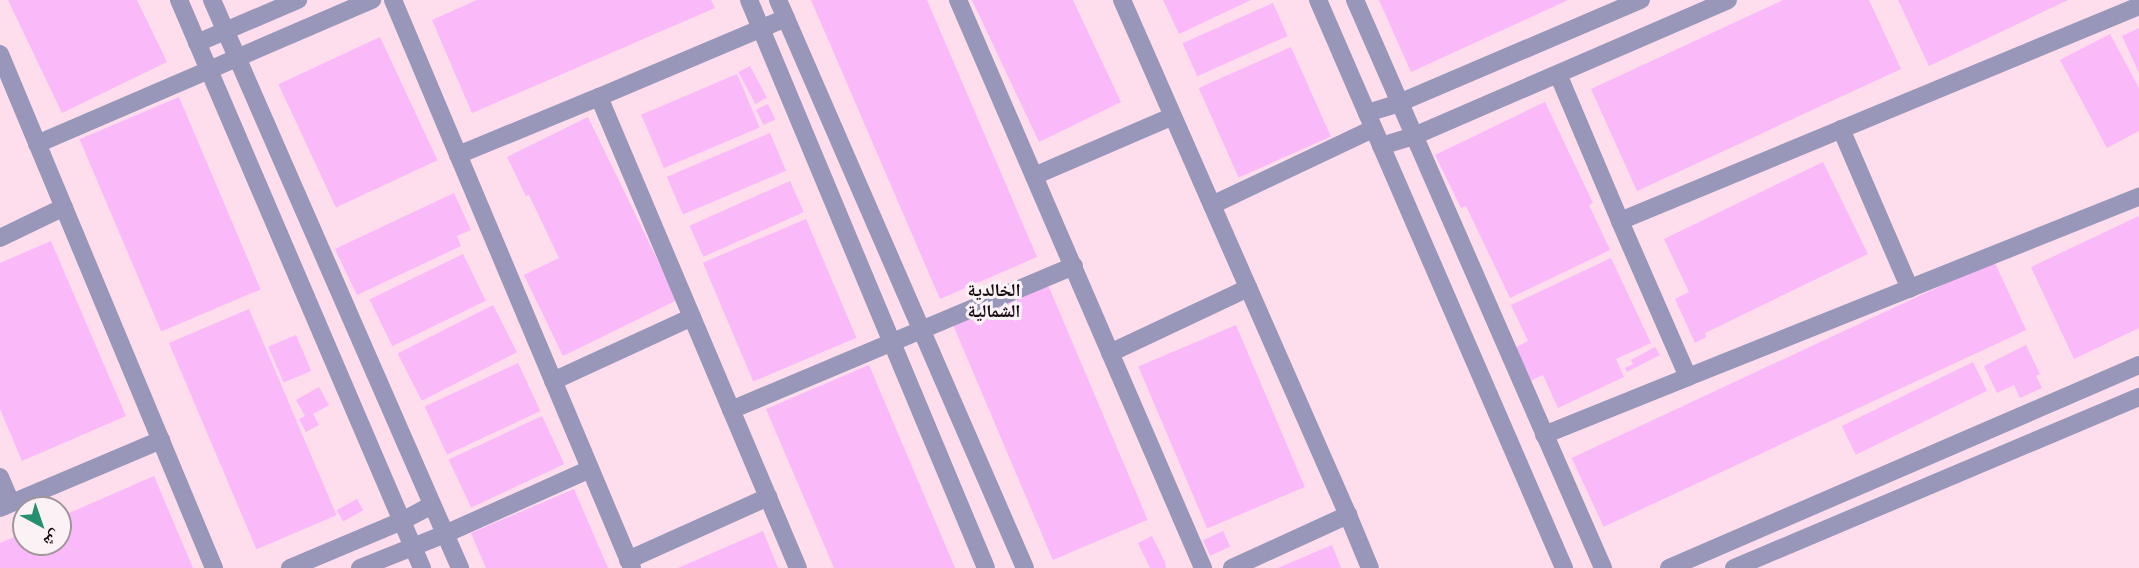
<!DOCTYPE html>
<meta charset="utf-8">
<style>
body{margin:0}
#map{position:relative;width:2139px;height:568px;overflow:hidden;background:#fedded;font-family:Figtree,"Noto Naskh Arabic",sans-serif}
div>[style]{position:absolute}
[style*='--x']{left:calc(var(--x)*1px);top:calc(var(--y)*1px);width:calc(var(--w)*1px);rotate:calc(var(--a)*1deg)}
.building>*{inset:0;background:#fab9f8;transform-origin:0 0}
.minor>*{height:18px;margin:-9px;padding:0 9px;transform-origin:9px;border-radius:9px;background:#9997b9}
span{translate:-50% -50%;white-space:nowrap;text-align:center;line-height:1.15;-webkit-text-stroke:6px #fbf2f6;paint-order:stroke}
.neighbourhood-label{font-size:18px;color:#180b11;font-weight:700}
.north{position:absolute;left:12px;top:496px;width:60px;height:60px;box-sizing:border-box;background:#fbf2f6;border:2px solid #a0969a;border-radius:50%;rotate:140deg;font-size:16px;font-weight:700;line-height:24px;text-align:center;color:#180b11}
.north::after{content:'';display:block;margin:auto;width:21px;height:27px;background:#25906f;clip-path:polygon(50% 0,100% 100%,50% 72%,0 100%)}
</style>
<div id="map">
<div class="building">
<i style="clip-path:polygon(8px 0,137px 0,167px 62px,62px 113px)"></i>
<i style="clip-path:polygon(477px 0,711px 0,715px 8px,472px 113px,432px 20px)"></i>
<i style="clip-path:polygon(811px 0,927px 0,1037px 257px,940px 299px)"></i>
<i style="clip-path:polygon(972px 0,1073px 0,1121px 102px,1039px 142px)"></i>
<i style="clip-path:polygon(1163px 0,1251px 0,1179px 34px)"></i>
<i style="clip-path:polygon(1379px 0,1568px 0,1411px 72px)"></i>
<i style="clip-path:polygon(1783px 0,1869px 0,1901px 69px,1637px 191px,1591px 89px)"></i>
<i style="clip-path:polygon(1898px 0,2068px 0,1929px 66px)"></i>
<i style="left:1273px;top:3px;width:36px;height:99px;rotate:66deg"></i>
<i style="clip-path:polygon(2139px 28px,2139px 73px,2122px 36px)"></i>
<i style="clip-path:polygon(2110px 34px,2139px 88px,2139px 131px,2107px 148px,2060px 60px)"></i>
<i style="left:380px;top:37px;width:136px;height:112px;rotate:65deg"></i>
<i style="left:1291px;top:47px;width:98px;height:101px;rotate:66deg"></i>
<i style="left:750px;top:66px;width:36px;height:13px;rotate:62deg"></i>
<i style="left:737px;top:74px;width:58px;height:104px;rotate:67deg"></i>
<i style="left:179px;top:97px;width:209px;height:108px;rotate:67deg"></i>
<i style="clip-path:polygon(1545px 102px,1593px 203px,1589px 205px,1610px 250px,1510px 298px,1466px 206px,1461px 208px,1435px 155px)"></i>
<i style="left:768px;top:104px;width:17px;height:13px;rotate:65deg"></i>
<i style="clip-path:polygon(588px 117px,677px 300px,563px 356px,524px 275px,559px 258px,529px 195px,526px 196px,507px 157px)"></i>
<i style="left:770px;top:133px;width:41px;height:112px;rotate:67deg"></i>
<i style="clip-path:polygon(1823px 162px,1868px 254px,1705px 333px,1706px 337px,1695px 343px,1675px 299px,1689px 292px,1664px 239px)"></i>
<i style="left:790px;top:181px;width:34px;height:110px;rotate:66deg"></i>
<i style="clip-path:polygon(454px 193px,471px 230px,457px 236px,461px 246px,357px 295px,335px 249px)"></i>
<i style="clip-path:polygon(2139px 216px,2139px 328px,2074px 359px,2031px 267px)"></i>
<i style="left:806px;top:219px;width:129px;height:112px;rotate:67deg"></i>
<i style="clip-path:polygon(51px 241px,126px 416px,22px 461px,0 409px,0 263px)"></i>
<i style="left:463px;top:254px;width:52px;height:104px;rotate:64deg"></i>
<i style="clip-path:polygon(1611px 258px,1651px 343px,1616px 359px,1624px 377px,1558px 408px,1543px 375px,1528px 382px,1513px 349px,1528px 341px,1511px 305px)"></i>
<i style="left:1994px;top:261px;width:76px;height:466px;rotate:65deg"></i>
<i style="left:1048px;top:285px;width:255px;height:103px;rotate:67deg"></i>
<i style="left:493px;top:305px;width:53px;height:107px;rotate:63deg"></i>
<i style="left:249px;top:309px;width:224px;height:87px;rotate:67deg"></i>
<i style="left:1236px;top:325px;width:176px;height:106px;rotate:67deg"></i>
<i style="left:296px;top:335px;width:39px;height:30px;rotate:67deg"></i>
<i style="clip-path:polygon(2026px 345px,2040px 374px,2036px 376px,2042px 388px,2020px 398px,2014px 385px,1997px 393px,1984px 366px)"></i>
<i style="clip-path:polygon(1655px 347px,1660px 355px,1627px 372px,1625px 368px,1633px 364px,1631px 360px)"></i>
<i style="left:1973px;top:362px;width:32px;height:146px;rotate:64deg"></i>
<i style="left:518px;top:363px;width:53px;height:103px;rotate:65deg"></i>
<i style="clip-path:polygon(869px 365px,955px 568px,834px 568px,766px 409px)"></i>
<i style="clip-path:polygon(319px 387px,329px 405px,313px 414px,319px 425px,306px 432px,299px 419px,305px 416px,296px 400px)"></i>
<i style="left:542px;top:416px;width:53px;height:103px;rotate:65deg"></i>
<i style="clip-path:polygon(154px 476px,193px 568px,0 568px,0 543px,24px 533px,24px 544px,60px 544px,60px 517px)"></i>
<i style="clip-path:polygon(574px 489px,608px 568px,486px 568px,471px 533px)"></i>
<i style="left:357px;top:499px;width:13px;height:23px;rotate:61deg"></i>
<i style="clip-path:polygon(763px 531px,778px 568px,678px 568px)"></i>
<i style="left:1223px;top:531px;width:17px;height:22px;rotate:65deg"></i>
<i style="clip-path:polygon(1152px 536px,1165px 562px,1166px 568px,1150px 568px,1138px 543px)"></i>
<i style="clip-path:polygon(1332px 545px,1341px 568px,1278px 568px)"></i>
</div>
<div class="minor">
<i style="--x:179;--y:0;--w:618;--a:66.84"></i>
<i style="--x:212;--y:0;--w:620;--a:66.41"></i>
<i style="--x:393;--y:0;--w:616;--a:67.18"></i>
<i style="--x:749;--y:0;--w:615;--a:67.35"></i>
<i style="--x:778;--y:0;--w:619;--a:66.5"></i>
<i style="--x:958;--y:0;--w:619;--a:66.67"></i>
<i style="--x:1122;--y:0;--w:562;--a:66.31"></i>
<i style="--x:1318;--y:0;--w:619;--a:66.58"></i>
<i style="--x:1355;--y:0;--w:620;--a:66.41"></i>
<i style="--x:786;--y:18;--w:203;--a:157.1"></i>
<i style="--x:599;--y:97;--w:511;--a:67.1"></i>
<i style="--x:197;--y:43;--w:110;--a:-23.1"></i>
<i style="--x:0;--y:54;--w:557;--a:67.4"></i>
<i style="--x:1558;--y:74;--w:160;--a:67.1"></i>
<i style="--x:1620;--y:221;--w:562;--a:-22.5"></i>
<i style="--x:1367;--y:113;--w:34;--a:-17"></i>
<i style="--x:1399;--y:103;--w:263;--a:-23.1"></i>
<i style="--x:1841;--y:129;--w:174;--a:66.7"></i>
<i style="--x:37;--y:144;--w:365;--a:-23.3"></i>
<i style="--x:1381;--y:146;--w:34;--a:-17"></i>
<i style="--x:1414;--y:136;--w:342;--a:-23.4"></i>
<i style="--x:458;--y:155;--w:152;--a:-22.4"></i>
<i style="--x:1034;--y:176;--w:151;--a:-23.3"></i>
<i style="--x:1212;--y:205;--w:178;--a:-25.3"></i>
<i style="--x:0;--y:238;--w:71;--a:-25.8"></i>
<i style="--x:1110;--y:353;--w:153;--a:-25.2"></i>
<i style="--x:1688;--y:377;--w:486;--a:-21.8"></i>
<i style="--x:553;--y:381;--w:153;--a:-24.7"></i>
<i style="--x:731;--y:410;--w:372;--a:-22.8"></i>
<i style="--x:1544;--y:435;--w:155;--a:-21.9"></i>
<i style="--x:1688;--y:377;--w:170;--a:-113.6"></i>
<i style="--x:0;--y:477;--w:28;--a:67"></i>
<i style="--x:0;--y:508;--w:175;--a:-22.9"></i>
<i style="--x:628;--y:560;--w:154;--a:-24.2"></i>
<i style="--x:290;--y:568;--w:121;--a:-22.8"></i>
<i style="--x:402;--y:521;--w:34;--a:-28"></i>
<i style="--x:360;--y:568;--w:92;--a:-21.8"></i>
<i style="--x:445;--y:534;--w:159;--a:-24.1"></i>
<i style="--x:1232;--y:568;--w:128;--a:-24.6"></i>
<i style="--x:1348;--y:515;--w:57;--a:67.5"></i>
<i style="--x:1669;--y:568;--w:512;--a:-23.36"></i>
<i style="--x:1734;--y:568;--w:440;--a:-22.9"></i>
</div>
<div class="neighbourhood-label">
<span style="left:994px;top:301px">الخالدية<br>الشمالية</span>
</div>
<div class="north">ش</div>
</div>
